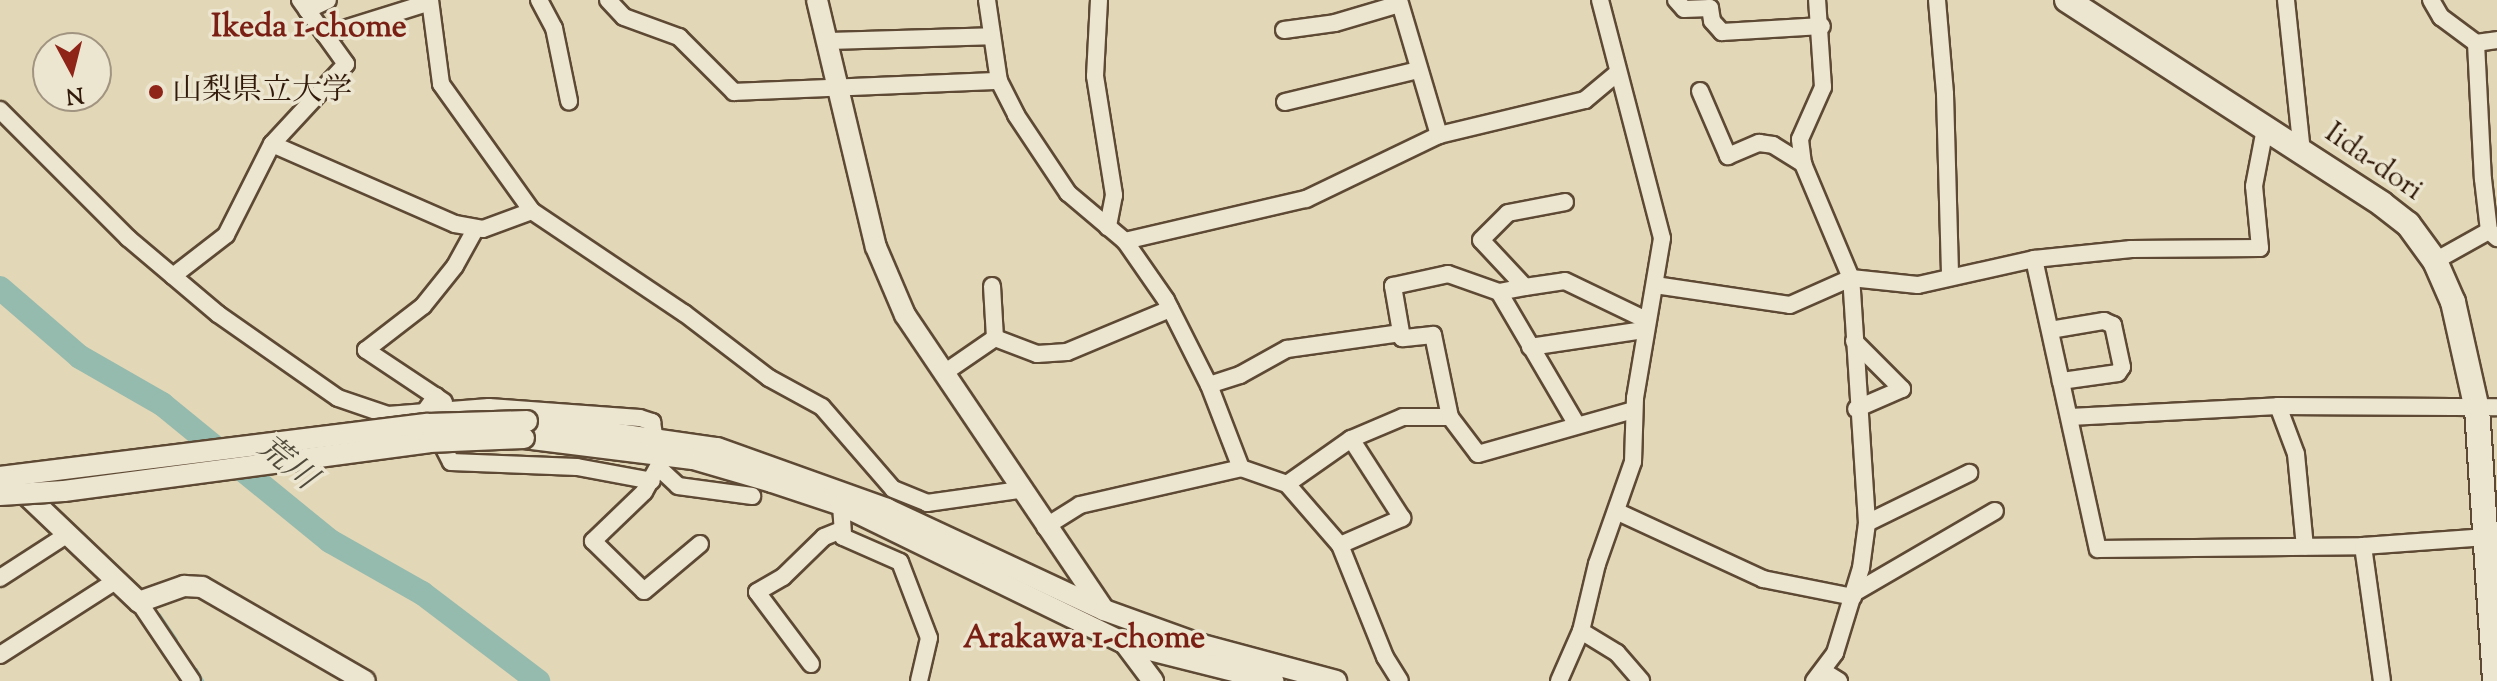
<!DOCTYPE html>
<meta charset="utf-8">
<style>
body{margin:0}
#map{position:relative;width:2497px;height:681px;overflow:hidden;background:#e2d7b6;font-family:"Sorts Mill Goudy","Noto Serif JP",serif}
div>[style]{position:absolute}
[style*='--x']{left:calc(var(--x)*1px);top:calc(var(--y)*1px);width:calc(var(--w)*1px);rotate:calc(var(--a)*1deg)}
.stream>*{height:4px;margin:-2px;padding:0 2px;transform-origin:2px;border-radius:2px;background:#95baae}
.river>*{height:24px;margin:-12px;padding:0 12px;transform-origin:12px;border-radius:12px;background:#95baae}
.roads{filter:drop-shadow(2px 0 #5d4934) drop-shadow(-2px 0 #5d4934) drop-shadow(0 2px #5d4934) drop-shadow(0 -2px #5d4934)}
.minor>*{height:16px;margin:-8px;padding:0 8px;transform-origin:8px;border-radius:8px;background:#ece5d0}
.tertiary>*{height:20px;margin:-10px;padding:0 10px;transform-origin:10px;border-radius:10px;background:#ece5d0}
.secondary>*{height:24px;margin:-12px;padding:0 12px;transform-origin:12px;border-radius:12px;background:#ece5d0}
.bridges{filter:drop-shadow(2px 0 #5d4934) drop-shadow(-2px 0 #5d4934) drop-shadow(0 2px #5d4934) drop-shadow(0 -2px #5d4934)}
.tertiary-bridge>*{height:20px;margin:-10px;padding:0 10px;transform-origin:10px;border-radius:10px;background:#ece5d0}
.dots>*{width:22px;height:22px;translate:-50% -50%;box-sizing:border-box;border:4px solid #ece5d0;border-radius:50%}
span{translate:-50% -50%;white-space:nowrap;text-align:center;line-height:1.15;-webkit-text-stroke:7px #ece5d0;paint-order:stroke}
.poi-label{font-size:30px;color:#311a09}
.left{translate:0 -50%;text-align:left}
.street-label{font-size:30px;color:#311a09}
.neighbourhood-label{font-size:32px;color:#7a1f14;font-weight:700}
.water-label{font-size:32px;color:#4f4a3b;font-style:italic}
.north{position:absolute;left:32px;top:32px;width:80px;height:80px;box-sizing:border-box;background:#ece5d0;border:2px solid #a19480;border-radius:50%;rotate:173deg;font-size:22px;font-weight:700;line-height:32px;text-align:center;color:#311a09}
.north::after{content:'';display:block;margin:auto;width:28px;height:36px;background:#8f2418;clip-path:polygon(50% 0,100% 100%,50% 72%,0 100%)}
</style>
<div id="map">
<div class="stream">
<i style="--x:159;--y:615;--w:30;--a:56"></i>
<i style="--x:196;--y:670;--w:13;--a:61"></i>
</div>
<div class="river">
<i style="--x:0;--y:288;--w:106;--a:40.8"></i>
<i style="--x:80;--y:357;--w:95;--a:29.8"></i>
<i style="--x:162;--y:404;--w:217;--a:39.2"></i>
<i style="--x:330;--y:541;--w:106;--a:29.5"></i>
<i style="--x:422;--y:593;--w:146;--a:37.2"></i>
</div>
<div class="roads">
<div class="minor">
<i style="--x:430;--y:0;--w:85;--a:82.5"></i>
<i style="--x:441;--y:84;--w:156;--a:54.4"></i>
<i style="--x:532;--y:211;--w:183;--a:33.9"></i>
<i style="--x:684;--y:313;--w:107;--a:37.4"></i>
<i style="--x:769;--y:378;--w:60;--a:28.7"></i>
<i style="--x:822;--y:407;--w:108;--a:49.1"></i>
<i style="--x:893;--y:489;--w:37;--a:22"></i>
<i style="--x:927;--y:503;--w:94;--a:-8"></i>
<i style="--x:539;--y:0;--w:32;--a:62"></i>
<i style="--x:554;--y:28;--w:75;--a:78.4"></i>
<i style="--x:608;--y:0;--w:23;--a:47"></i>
<i style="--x:624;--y:17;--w:59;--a:20"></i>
<i style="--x:679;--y:37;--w:78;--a:45"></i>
<i style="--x:734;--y:92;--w:265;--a:-2.4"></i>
<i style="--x:987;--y:0;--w:82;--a:81.6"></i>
<i style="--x:999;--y:81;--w:38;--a:63"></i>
<i style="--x:1016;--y:115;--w:94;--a:56.3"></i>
<i style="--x:1068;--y:193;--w:75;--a:40.1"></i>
<i style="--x:1125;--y:241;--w:72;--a:55.2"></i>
<i style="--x:1166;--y:300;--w:95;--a:63.2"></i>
<i style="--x:1209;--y:385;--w:89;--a:68.9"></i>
<i style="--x:1241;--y:468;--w:49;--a:19.2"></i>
<i style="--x:1287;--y:484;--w:81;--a:49"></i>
<i style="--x:1340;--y:545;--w:121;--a:68.1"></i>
<i style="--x:1385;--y:657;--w:28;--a:58"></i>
<i style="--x:1099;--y:0;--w:76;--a:93"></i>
<i style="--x:1095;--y:76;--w:121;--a:80.9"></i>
<i style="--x:1114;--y:195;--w:33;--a:101"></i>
<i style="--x:1399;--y:0;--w:141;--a:73.5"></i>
<i style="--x:1676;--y:0;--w:12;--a:48"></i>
<i style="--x:1684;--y:9;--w:26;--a:-2"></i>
<i style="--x:1710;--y:8;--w:13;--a:81"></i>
<i style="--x:1712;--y:21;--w:15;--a:48"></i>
<i style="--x:1722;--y:32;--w:100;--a:-3.4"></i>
<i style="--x:1937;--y:0;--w:94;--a:85.1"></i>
<i style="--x:1945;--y:94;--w:183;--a:88.4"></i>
<i style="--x:2286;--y:0;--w:153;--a:84"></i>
<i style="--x:2431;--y:0;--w:20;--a:60"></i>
<i style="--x:2441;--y:17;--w:44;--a:36.6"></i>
<i style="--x:2476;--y:43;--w:21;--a:-8"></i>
<i style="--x:307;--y:10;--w:23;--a:-25"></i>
<i style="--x:1284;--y:30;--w:51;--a:-7.8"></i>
<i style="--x:1335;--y:23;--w:67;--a:-16.5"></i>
<i style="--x:325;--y:35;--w:110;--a:-17.4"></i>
<i style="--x:828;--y:41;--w:164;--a:-1.7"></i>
<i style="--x:2476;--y:43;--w:136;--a:87.1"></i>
<i style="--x:2483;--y:179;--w:52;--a:83.4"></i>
<i style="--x:2489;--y:231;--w:11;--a:41"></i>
<i style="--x:1700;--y:91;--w:71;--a:66.7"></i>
<i style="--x:1728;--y:156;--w:34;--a:-23"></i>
<i style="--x:1759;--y:143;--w:14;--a:8"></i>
<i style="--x:1773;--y:145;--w:36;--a:32"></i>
<i style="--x:1285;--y:102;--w:137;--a:-13.5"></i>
<i style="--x:0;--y:110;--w:181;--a:45"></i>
<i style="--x:128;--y:238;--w:118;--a:40.2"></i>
<i style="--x:218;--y:314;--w:146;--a:35"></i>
<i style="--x:338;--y:398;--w:53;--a:18.8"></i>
<i style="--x:388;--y:415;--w:101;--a:-4.5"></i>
<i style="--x:489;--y:407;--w:151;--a:4.2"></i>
<i style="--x:640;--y:418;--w:13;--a:18"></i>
<i style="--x:652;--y:422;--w:13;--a:81"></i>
<i style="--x:272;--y:144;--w:200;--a:23.6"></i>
<i style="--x:455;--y:224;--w:28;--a:10"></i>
<i style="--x:483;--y:229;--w:52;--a:-20.2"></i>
<i style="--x:1125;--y:241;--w:186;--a:-13.1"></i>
<i style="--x:1306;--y:199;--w:148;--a:-25.7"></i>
<i style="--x:1439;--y:135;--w:150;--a:-13.5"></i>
<i style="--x:1585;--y:100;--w:40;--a:-40"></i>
<i style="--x:2034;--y:259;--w:297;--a:77.6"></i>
<i style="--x:2098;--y:549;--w:265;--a:-0.6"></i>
<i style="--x:2363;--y:546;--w:124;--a:-4.2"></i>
<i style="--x:2435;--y:261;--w:62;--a:-29.1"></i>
<i style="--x:173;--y:276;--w:67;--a:-37.7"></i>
<i style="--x:226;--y:235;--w:102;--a:-63.2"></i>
<i style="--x:272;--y:144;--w:109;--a:-47.2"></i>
<i style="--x:346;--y:64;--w:79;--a:-125.7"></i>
<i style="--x:1655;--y:285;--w:136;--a:8.4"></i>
<i style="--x:1790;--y:305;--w:67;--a:-23.9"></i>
<i style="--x:1851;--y:278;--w:67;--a:6"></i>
<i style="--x:1918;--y:285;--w:119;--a:-12.6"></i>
<i style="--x:2034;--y:259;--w:98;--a:-5.9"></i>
<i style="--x:2131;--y:249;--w:129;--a:-0.4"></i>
<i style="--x:2260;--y:248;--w:62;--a:-95.5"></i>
<i style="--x:2254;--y:186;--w:58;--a:-79.1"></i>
<i style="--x:992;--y:286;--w:52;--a:86.7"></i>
<i style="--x:1525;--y:287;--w:40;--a:-8.5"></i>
<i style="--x:1565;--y:281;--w:90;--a:25.7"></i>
<i style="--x:1499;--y:292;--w:26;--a:-11"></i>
<i style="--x:1525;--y:287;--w:64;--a:-133.1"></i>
<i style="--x:1481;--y:240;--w:38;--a:-45"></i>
<i style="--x:1508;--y:213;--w:58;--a:-10.9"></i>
<i style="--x:2050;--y:330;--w:55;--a:-9.5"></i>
<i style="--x:2104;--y:321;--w:10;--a:24"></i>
<i style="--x:2113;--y:325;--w:43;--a:77.9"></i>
<i style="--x:2122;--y:367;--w:7;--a:124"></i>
<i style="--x:2118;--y:373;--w:58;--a:172"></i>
<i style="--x:1854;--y:341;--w:68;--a:45"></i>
<i style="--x:1902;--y:389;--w:50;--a:156.5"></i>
<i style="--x:1530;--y:347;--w:115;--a:-8.5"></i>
<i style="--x:944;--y:373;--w:62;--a:-34.5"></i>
<i style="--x:995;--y:338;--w:45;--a:20.9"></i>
<i style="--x:1037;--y:354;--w:30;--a:-4"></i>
<i style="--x:1067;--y:352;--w:112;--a:-22.7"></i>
<i style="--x:1209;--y:385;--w:33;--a:-18"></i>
<i style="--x:1240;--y:375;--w:54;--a:-29"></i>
<i style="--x:1287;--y:349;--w:115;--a:-8"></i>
<i style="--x:436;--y:396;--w:19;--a:126"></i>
<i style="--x:425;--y:411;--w:57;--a:63"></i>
<i style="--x:451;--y:462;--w:126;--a:2.3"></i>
<i style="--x:577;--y:467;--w:76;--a:10.6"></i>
<i style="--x:444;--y:402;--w:94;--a:-146.3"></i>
<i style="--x:366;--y:350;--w:72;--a:-37.7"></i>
<i style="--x:423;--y:306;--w:51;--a:-51.3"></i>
<i style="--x:455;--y:266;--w:43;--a:-61.1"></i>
<i style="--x:2278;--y:406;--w:51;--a:69.4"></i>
<i style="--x:2296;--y:454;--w:93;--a:84.5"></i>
<i style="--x:1450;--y:417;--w:84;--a:-101.7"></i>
<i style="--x:1433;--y:335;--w:31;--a:174"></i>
<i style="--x:1402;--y:338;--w:53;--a:-99.8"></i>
<i style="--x:1393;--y:286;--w:56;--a:-12.3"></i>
<i style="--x:1448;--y:274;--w:54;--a:19.4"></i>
<i style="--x:1499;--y:292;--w:152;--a:59.6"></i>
<i style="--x:2070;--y:417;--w:208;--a:-3"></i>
<i style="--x:2278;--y:406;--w:219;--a:0.3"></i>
<i style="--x:665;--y:454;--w:43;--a:118.9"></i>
<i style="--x:644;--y:492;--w:71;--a:136.1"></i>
<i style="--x:593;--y:541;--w:71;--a:44.4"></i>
<i style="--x:644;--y:591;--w:73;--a:-40"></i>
<i style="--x:659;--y:468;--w:26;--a:43"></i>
<i style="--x:678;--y:486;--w:75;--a:7.7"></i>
<i style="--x:1287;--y:484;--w:78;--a:-35.1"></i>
<i style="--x:1351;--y:439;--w:56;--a:-22.9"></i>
<i style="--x:1403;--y:417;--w:47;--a:0"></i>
<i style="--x:1450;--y:417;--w:46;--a:52.9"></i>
<i style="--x:1478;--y:454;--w:162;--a:-15.8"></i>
<i style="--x:841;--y:505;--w:32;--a:86"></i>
<i style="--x:843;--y:537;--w:62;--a:23.7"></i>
<i style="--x:900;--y:562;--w:81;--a:69.1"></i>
<i style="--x:929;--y:638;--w:44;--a:103.1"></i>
<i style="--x:1618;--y:512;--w:160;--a:24.8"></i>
<i style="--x:1763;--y:579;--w:92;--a:11.3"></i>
<i style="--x:1867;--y:523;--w:114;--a:-26.1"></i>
<i style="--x:1045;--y:527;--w:41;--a:-32.2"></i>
<i style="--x:1080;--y:505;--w:165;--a:-12.9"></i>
<i style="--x:1340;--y:545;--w:68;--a:-23.5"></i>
<i style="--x:1402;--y:518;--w:94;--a:-122.8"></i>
<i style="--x:2363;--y:546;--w:136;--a:82"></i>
<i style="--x:0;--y:578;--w:81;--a:-32.9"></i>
<i style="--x:1854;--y:593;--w:163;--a:-30.2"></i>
<i style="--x:139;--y:602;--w:95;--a:56.1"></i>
<i style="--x:1581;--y:631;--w:42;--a:31.4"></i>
<i style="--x:1617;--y:653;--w:37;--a:49"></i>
<i style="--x:0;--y:655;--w:139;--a:-32.7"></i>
<i style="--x:811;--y:664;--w:90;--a:-126.9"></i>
<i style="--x:757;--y:592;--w:30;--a:-30"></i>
<i style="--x:783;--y:577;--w:57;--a:-44.3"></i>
<i style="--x:824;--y:537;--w:16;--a:-22"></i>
<i style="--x:1823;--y:671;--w:19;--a:32"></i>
<i style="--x:1559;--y:681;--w:55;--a:-66.3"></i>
<i style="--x:1581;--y:631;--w:69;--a:-76.6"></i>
<i style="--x:1597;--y:564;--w:108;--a:-70.6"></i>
<i style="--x:1633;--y:462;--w:64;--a:-88.2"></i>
<i style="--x:1635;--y:398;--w:162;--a:-80.4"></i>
<i style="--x:1662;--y:238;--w:246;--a:-104.6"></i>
<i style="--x:1814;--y:681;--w:35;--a:-53"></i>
<i style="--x:1835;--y:653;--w:89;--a:-73"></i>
<i style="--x:1861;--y:568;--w:45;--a:-82.4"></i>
<i style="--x:1867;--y:523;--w:246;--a:-93.7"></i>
<i style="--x:1851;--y:278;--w:124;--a:-112.8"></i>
<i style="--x:1803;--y:164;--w:25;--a:-97"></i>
<i style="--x:1800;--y:139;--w:57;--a:-66.1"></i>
<i style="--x:1823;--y:87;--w:87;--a:-93.9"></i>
</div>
<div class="tertiary">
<i style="--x:817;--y:0;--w:254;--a:76.6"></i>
<i style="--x:876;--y:247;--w:74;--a:66.9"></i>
<i style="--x:905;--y:315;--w:356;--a:56"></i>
<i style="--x:527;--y:421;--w:192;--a:8.1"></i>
<i style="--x:717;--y:448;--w:181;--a:19.7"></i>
<i style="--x:887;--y:509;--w:239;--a:25"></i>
<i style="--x:1104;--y:610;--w:104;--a:19.7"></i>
<i style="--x:1202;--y:645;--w:139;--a:15"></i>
<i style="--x:524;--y:438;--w:170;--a:7.1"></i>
<i style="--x:693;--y:459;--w:82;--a:16.2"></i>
<i style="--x:772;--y:482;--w:73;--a:18.4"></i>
<i style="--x:841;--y:505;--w:317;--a:26"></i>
<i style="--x:1126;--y:644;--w:152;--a:14.1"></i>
<i style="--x:16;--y:485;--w:170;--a:43.6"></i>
<i style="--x:139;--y:602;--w:48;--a:-19.6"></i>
<i style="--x:184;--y:586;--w:18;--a:3"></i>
<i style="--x:202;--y:587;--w:188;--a:30"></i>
<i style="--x:1123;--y:641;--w:50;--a:53.1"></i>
</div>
<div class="secondary">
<i style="--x:2067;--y:0;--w:375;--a:32.9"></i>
<i style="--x:2382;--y:204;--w:33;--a:38"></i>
<i style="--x:2408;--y:224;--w:46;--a:53.9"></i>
<i style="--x:2435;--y:261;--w:45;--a:66.3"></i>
<i style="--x:2453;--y:302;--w:110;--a:77.4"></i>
<i style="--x:2477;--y:409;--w:273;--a:86.2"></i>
</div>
</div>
<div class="bridges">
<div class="tertiary-bridge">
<i style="--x:0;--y:477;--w:431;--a:-7.1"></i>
<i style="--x:428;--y:424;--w:99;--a:-1.7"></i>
<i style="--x:0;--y:495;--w:64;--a:-3.6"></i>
<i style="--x:64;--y:491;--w:368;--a:-7.6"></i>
<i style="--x:429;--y:442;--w:95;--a:-2.4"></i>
</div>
</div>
<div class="dots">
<i style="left:156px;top:92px;background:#8f2418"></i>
</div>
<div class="poi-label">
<span class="left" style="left:172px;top:92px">山梨県立大学</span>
</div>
<div class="street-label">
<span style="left:2373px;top:163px;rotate:35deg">Iida-dori</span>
</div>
<div class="neighbourhood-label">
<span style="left:309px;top:28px">Ikeda 1-chome</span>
<span style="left:1084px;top:639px">Arakawa 1-chome</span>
</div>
<div class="water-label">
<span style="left:286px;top:464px;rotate:39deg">荒川</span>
</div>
<div class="north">N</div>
</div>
